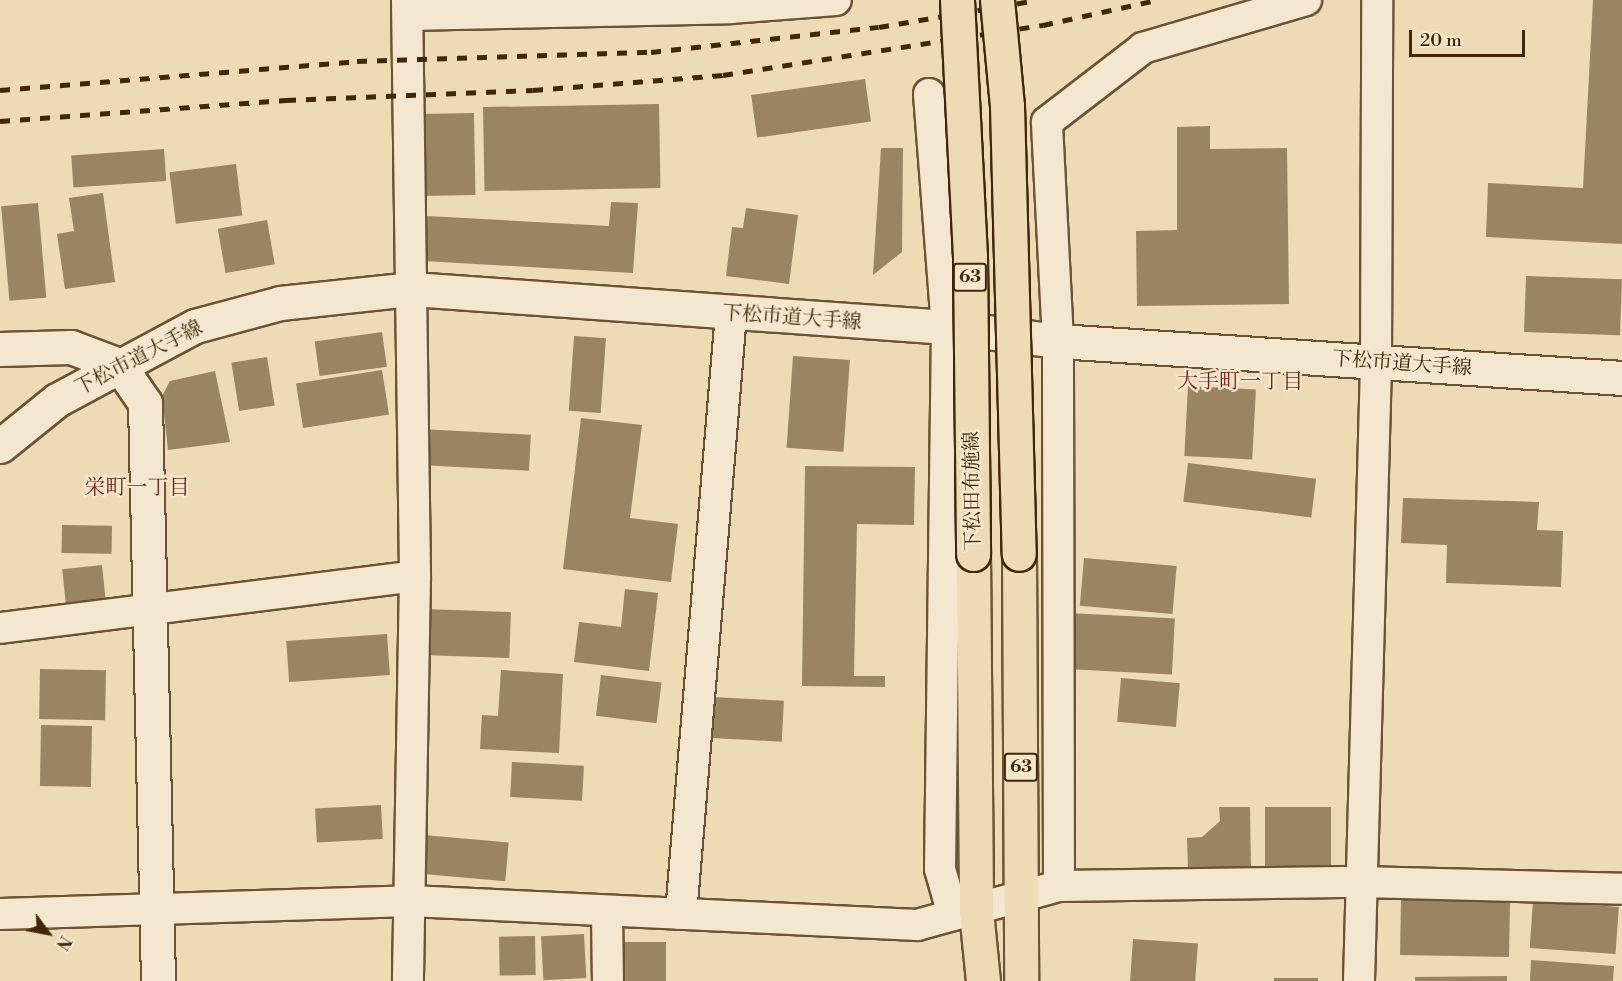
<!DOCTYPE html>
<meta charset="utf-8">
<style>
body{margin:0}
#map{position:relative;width:1622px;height:981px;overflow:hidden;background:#ecdbb5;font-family:"Libre Bodoni","Noto Serif JP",serif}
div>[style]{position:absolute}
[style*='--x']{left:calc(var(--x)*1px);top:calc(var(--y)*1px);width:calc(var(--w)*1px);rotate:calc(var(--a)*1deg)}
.building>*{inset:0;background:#9a8462;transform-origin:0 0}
.roads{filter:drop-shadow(2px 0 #6c5333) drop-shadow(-2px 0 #6c5333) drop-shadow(0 2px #6c5333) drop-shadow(0 -2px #6c5333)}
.minor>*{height:30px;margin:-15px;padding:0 15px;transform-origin:15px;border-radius:15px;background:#f3e8cf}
.tertiary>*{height:33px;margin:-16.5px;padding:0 16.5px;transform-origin:16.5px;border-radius:16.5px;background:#f3e8cf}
.primary>*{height:33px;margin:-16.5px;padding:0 16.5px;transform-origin:16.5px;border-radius:16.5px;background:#ecdbb5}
.rail>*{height:4.5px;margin-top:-2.25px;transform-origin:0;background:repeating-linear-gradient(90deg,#422608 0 10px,transparent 0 20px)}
.bridges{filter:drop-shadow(2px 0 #422608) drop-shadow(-2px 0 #422608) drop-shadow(0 2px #422608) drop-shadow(0 -2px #422608)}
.primary-bridge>*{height:33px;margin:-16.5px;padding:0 16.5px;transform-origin:16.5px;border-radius:16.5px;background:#ecdbb5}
span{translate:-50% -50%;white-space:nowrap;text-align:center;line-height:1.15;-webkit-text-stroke:4.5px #f3e8cf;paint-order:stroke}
.shield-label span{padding:2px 4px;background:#f3e8cf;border:2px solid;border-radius:4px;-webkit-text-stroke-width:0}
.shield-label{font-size:18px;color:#422608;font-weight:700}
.street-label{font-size:20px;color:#422608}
.neighbourhood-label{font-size:21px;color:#7a1f14}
.north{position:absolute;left:18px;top:903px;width:60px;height:60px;-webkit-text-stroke:4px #f3e8cf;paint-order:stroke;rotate:122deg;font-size:16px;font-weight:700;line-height:24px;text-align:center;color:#422608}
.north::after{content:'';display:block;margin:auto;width:21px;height:27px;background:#422608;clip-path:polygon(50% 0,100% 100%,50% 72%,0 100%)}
.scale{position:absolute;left:1409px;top:30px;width:116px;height:27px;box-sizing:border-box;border:3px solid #422608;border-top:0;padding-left:8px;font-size:18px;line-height:21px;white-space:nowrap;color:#422608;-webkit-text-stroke:4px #f3e8cf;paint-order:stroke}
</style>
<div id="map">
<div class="building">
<i style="clip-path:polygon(1593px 0,1622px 0,1622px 244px,1486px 237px,1488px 183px,1583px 188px)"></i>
<i style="left:865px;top:79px;width:43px;height:115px;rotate:82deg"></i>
<i style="left:659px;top:104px;width:84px;height:176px;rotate:89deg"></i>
<i style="left:474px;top:113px;width:82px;height:55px;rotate:89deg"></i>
<i style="clip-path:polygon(1210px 126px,1210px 149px,1287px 148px,1289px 304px,1137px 306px,1136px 231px,1177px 230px,1177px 127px)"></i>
<i style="clip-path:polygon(881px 148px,903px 148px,902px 252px,873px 275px)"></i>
<i style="left:164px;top:149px;width:32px;height:93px;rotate:86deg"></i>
<i style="left:236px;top:164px;width:52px;height:67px;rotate:83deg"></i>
<i style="clip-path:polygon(103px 193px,115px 282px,65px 289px,57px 234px,74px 231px,69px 198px)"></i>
<i style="clip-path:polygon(611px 202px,638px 203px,633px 273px,424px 261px,427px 216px,609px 226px)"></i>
<i style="left:38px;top:203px;width:95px;height:37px;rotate:85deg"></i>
<i style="clip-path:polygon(746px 208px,798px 215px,789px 284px,726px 276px,732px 227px,743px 228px)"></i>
<i style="left:267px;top:220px;width:45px;height:50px;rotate:80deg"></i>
<i style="left:1526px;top:276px;width:96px;height:56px;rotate:2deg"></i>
<i style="left:382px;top:332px;width:35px;height:68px;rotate:82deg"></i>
<i style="left:574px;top:336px;width:32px;height:75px;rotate:4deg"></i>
<i style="left:793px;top:356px;width:57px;height:92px;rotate:4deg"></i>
<i style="left:267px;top:357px;width:49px;height:36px;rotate:81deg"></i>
<i style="left:382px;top:370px;width:45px;height:87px;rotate:81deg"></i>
<i style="clip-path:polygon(215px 371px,230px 442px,168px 450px,162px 396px,170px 381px)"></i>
<i style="left:1188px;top:386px;width:68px;height:70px;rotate:3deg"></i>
<i style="clip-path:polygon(581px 418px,642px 425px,630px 518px,678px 524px,671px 582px,563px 569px)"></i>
<i style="left:421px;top:429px;width:110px;height:36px;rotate:3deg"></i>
<i style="left:1188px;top:463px;width:129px;height:39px;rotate:7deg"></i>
<i style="clip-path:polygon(805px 466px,915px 467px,914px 525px,857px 524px,854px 676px,885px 676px,885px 687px,802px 686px)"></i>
<i style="clip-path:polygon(1403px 498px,1539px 502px,1537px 530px,1563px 531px,1561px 587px,1446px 583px,1447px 545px,1401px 543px)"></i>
<i style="left:62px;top:525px;width:50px;height:28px;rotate:1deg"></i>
<i style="left:1084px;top:558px;width:93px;height:48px;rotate:5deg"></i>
<i style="left:102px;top:565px;width:36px;height:40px;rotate:84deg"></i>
<i style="clip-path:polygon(625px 589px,658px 593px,649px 671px,574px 662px,579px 622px,621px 627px)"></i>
<i style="left:424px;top:609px;width:87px;height:46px;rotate:2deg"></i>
<i style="left:1069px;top:613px;width:106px;height:56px;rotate:3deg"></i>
<i style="left:387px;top:634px;width:41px;height:101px;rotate:86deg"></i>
<i style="left:40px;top:669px;width:66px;height:50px;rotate:1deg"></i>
<i style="clip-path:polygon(501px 670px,563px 674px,559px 753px,480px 749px,482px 715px,498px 716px)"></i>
<i style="left:601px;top:675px;width:61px;height:41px;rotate:7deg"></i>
<i style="left:1121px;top:678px;width:59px;height:44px;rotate:5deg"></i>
<i style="left:713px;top:697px;width:71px;height:41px;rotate:3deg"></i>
<i style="left:41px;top:725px;width:51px;height:61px;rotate:1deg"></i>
<i style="left:512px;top:762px;width:72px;height:35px;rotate:3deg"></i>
<i style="left:381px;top:805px;width:34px;height:66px;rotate:87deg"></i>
<i style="clip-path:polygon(1219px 807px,1250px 807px,1251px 869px,1188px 870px,1187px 838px,1202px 837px,1220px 821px)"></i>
<i style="left:1265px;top:807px;width:66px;height:59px"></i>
<i style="left:424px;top:835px;width:85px;height:39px;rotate:5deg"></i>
<i style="left:1401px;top:900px;width:109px;height:55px;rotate:1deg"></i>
<i style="left:1533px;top:901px;width:86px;height:47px;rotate:4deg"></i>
<i style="left:584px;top:934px;width:44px;height:43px;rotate:87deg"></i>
<i style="left:535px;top:936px;width:39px;height:36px;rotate:89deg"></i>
<i style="left:1133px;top:939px;width:65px;height:42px;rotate:4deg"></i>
<i style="left:622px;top:942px;width:44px;height:39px"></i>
<i style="clip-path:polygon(1531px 960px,1614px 966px,1613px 981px,1530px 981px)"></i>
<i style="clip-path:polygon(1507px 976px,1507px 981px,1415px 981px,1415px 977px)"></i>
<i style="left:1274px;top:978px;width:44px;height:3px"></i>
</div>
<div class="roads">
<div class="minor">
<i style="--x:407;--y:0;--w:576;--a:89.2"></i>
<i style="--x:415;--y:576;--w:405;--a:91"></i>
<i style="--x:408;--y:15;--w:322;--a:-1.2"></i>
<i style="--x:730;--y:8;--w:106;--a:-4.3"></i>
<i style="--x:929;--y:94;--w:234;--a:85.6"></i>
<i style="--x:947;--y:327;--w:542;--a:90.74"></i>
<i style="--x:940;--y:869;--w:48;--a:74.2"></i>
<i style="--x:0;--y:628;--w:418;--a:-7.1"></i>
<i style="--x:1059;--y:886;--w:545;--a:-90.11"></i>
<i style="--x:1058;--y:341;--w:219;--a:-92.9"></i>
<i style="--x:1047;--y:122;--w:121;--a:-37.6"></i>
<i style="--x:1143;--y:48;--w:170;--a:-16.4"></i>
<i style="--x:607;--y:912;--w:69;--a:89.2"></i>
<i style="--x:0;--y:914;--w:410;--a:-1.8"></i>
<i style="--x:410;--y:901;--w:508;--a:2.71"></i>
<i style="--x:917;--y:925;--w:147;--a:-15.4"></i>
<i style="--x:1059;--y:886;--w:302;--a:-0.8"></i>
<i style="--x:1361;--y:882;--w:261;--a:1.5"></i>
<i style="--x:681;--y:914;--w:602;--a:-85.24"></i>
<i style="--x:1359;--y:981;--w:618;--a:-88.42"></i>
<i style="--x:1376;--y:363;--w:363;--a:-89.8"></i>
</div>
<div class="tertiary">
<i style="--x:0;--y:349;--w:71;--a:-1.6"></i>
<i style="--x:71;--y:347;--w:51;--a:20.6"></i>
<i style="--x:119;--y:365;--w:46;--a:55.6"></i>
<i style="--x:145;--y:403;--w:578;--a:88.71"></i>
<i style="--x:0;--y:446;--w:73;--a:-38.9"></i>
<i style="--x:57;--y:400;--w:157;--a:-28.2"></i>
<i style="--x:195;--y:326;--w:88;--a:-15.1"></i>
<i style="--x:280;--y:303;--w:133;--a:-6.1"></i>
<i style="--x:412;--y:289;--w:536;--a:4.06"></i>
<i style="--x:947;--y:327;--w:112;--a:7.2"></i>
<i style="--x:1058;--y:341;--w:565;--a:3.75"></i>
</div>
<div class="primary">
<i style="--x:973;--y:554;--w:357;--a:89.5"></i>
<i style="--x:976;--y:911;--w:70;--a:84.3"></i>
<i style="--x:1019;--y:554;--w:427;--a:89.7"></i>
</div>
</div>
<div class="rail">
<i style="--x:0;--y:90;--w:358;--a:-4.6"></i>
<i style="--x:357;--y:61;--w:294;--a:-1.8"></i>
<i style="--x:651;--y:52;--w:229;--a:-6.3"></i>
<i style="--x:879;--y:27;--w:160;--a:-9.7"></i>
<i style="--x:0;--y:121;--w:287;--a:-4.2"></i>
<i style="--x:286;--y:100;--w:247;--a:-2.3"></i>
<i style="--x:533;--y:90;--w:191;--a:-4.5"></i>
<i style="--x:723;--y:75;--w:324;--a:-8.9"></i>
<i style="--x:1043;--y:25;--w:117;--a:-12.4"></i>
</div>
<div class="bridges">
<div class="primary-bridge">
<i style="--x:957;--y:0;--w:257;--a:87.1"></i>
<i style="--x:970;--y:257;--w:297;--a:89.4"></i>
<i style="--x:997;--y:0;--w:106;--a:84.6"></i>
<i style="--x:1007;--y:106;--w:448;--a:88.5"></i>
</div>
</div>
<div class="shield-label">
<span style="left:970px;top:277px">63</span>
<span style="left:1021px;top:767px">63</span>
</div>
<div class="street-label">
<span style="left:792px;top:318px;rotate:4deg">下松市道大手線</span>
<span style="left:139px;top:358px;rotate:-27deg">下松市道大手線</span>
<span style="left:1402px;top:364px;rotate:4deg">下松市道大手線</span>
<span style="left:973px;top:491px;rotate:-91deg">下松田布施線</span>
</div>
<div class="neighbourhood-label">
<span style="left:1240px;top:382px">大手町一丁目</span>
<span style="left:137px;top:488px">栄町一丁目</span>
</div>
<div class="north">N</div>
<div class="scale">20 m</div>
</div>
